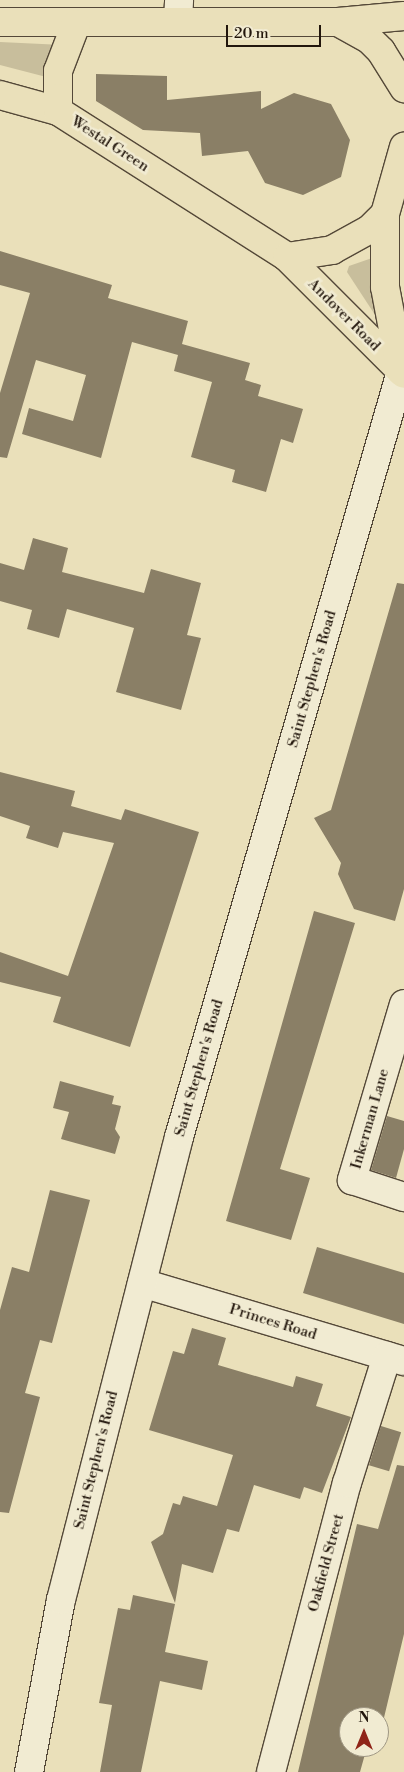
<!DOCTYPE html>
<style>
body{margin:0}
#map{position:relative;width:404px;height:1772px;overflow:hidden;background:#eae0ba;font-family:"Libre Bodoni",serif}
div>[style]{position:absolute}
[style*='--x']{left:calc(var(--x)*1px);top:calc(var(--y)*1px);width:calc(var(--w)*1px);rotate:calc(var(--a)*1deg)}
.green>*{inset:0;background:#c8be9c}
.building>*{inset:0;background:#8a7f66;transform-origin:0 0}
.roads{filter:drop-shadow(1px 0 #544838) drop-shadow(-1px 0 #544838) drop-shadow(0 1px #544838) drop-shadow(0 -1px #544838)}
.minor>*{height:28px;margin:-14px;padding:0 14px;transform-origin:14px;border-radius:14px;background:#f1ebd2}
.tertiary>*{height:28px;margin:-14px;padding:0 14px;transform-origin:14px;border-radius:14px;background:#f1ebd2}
.trunk>*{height:28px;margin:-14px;padding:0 14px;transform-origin:14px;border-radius:14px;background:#eae0ba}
span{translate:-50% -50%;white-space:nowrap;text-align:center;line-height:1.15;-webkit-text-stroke:5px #f1ebd2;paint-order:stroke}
.street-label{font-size:15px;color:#22160c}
.north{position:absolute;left:339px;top:1707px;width:50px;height:50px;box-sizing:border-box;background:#f1ebd2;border:1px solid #9e9683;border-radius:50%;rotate:0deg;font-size:14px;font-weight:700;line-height:20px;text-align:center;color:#22160c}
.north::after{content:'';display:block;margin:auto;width:18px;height:22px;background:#8f2418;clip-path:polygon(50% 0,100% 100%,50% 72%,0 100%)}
.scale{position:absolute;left:226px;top:25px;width:95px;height:22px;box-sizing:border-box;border:2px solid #22160c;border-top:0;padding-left:6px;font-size:15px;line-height:18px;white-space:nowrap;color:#22160c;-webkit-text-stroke:4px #f1ebd2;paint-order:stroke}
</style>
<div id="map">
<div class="green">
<i style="clip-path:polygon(0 42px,63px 45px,54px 79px,0 65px)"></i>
<i style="clip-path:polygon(375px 257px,379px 321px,347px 272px,349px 266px)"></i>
</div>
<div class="building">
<i style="clip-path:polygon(96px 74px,167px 76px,167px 100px,261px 91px,261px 109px,294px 93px,331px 104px,350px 140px,341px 177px,303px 195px,265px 183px,248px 151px,202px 156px,200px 133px,143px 130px,96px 101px)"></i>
<i style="clip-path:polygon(0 251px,112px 285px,108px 298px,188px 321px,182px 344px,250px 363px,245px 380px,261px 385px,258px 396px,303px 409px,293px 443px,281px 439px,266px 492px,232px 482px,235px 470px,191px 457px,212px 382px,174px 371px,178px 355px,132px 342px,101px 458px,22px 434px,29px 408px,73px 421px,86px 375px,36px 360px,7px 458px,0 457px,0 393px,30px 293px,0 285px)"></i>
<i style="clip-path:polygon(33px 538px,68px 548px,62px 572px,144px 593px,151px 569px,201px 583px,187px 635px,201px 638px,181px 710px,116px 692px,134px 628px,67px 609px,59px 638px,27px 629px,32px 610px,0 601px,0 563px,24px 570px)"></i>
<i style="clip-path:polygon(397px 583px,404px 584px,404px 889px,395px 921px,354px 909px,338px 874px,341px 863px,314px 818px,331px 810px)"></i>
<i style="clip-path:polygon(0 772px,75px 791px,71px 806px,121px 820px,125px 809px,199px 832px,130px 1047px,53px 1022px,61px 997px,0 982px,0 952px,68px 976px,114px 843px,63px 832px,58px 848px,26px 838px,30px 826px,0 816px)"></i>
<i style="clip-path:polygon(314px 911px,355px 923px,280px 1169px,310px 1178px,291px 1240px,226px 1221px)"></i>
<i style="clip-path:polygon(60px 1081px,114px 1096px,112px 1104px,121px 1106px,115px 1129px,120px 1137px,115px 1154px,61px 1139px,69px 1112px,53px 1108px)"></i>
<i style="clip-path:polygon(387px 1116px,404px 1121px,404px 1149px,396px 1178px,371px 1170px)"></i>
<i style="clip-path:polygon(50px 1190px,90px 1200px,52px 1343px,40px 1340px,25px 1393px,40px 1397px,9px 1513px,0 1512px,0 1310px,12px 1267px,29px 1272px)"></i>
<i style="clip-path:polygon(317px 1247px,404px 1273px,404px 1324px,303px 1293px)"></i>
<i style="clip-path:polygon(192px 1328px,226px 1338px,218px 1365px,293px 1387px,296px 1376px,323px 1384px,316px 1406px,351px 1417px,322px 1493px,304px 1487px,300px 1499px,254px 1485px,239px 1532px,227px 1529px,213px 1573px,182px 1564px,175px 1603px,151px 1542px,163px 1534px,173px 1503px,180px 1505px,183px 1496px,217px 1506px,233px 1455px,149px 1430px,173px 1351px,184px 1354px)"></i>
<i style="left:381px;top:1426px;width:21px;height:41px;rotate:17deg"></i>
<i style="clip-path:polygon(397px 1465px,404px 1466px,404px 1634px,382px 1726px,379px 1717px,349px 1717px,349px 1747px,367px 1747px,360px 1772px,298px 1772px,357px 1524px,378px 1529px)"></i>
<i style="clip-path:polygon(133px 1595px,175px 1604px,165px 1652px,208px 1661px,202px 1690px,160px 1681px,141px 1772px,100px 1772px,112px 1705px,99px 1703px,118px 1608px,130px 1610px)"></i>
</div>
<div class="roads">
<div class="minor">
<i style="--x:178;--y:21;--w:21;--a:-87"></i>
<i style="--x:404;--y:1004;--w:184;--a:106.5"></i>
<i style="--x:352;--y:1180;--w:55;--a:18.1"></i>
<i style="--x:142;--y:1283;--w:273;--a:16.6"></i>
<i style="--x:271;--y:1772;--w:299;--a:-75.3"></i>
<i style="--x:347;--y:1483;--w:133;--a:-72.5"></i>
</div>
<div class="tertiary">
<i style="--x:29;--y:1772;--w:175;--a:-79.5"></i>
<i style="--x:61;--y:1600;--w:478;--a:-75.7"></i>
<i style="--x:179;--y:1137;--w:797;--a:-73.82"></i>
</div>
<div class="trunk">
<i style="--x:0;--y:22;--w:338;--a:0"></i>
<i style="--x:338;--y:22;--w:35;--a:29"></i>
<i style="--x:369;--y:39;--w:17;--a:45"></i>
<i style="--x:381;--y:51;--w:44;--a:58.1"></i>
<i style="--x:338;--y:22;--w:66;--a:-5.2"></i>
<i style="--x:0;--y:95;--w:60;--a:15.4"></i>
<i style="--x:58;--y:111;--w:272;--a:32.5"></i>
<i style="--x:287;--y:257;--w:165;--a:45"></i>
<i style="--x:58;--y:111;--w:40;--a:-90"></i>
<i style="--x:58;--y:71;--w:50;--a:-69"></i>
<i style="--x:385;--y:214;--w:73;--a:90"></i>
<i style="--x:385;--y:287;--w:86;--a:79.3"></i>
<i style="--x:287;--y:257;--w:46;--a:-8.8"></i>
<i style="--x:332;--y:250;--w:43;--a:-28.9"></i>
<i style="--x:370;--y:229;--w:21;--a:-45"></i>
<i style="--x:385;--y:214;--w:70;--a:-74.2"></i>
</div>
</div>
<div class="street-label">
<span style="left:110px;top:144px;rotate:33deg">Westal Green</span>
<span style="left:344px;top:315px;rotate:45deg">Andover Road</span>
<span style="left:312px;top:679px;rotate:-74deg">Saint Stephen's Road</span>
<span style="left:199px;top:1068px;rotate:-74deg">Saint Stephen's Road</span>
<span style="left:370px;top:1119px;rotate:-74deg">Inkerman Lane</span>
<span style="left:273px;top:1322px;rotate:17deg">Princes Road</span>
<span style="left:96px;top:1460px;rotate:-76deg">Saint Stephen's Road</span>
<span style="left:326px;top:1563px;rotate:-75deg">Oakfield Street</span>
</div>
<div class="north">N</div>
<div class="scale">20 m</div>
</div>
